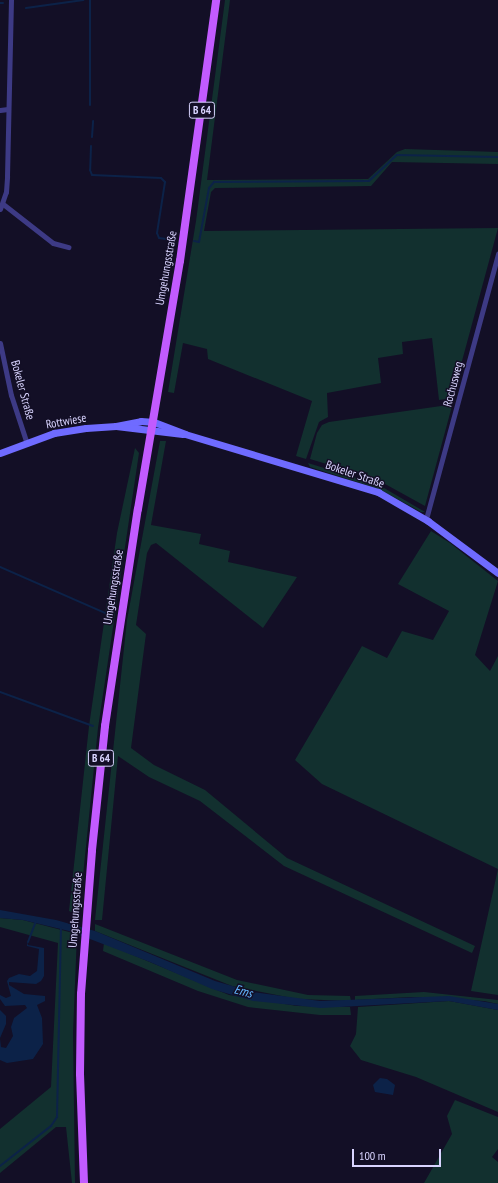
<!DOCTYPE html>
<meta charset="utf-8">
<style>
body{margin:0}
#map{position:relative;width:498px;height:1183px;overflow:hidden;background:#130f26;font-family:"PT Sans Narrow",sans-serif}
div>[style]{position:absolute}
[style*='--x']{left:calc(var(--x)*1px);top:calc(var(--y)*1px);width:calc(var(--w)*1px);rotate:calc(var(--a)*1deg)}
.green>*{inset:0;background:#12302f}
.water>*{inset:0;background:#0c2248}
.stream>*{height:2px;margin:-1px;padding:0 1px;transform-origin:1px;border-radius:1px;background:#0c2248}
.street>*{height:5px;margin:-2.5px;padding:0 2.5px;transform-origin:2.5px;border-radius:2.5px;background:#3d3a85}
.secondary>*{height:7px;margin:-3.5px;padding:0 3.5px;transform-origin:3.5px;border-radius:3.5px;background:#6f6bff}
.primary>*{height:8px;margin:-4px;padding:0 4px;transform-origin:4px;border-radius:4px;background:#c25bff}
span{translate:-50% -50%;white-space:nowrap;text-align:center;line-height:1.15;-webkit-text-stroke:3px #130f26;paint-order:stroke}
.shield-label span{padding:1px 3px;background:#130f26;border:1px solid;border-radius:3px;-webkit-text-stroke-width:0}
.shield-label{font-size:11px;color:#d9d4ff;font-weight:700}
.street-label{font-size:12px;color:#d9d4ff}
.water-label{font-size:13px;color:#62b6ff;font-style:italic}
.scale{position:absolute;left:352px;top:1149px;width:89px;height:18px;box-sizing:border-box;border:2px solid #d9d4ff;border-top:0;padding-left:5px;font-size:12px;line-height:14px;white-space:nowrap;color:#d9d4ff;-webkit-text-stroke:3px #130f26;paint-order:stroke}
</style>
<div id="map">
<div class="green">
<i style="clip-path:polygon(225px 0,230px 0,207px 180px,368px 179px,397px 152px,405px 149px,498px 152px,498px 164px,392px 162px,371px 186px,215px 188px,211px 192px,204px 231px,498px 228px,452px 398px,439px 400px,432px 338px,402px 342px,403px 354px,378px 358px,381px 383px,327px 393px,328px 417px,319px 422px,306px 459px,296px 456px,312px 401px,208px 359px,207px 349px,183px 343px,174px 393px,168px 392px,196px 221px)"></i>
<i style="clip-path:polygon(448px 405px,452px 406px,425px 506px,376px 479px,310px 459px,317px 433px,322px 425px,329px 422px)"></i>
<i style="clip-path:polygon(160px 441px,166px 441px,151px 525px,201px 534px,199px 544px,230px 551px,228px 562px,297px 577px,263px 628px,156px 543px,151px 545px,147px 553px,136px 625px,146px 634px,131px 748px,154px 765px,205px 790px,287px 858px,475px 946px,472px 953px,284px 866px,200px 801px,149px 777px,118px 756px,102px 920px,95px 920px,127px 620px)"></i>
<i style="clip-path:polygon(135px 448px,139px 453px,98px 728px,79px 915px,69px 911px,89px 726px,117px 533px)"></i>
<i style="clip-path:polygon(308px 463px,379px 485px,425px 512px,421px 512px,379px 489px,310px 467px)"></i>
<i style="clip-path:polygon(431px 531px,450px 543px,498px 581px,475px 655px,490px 671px,498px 656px,498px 995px,471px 991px,498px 869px,322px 784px,295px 760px,362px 646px,387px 658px,402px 631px,433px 640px,449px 611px,398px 584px)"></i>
<i style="clip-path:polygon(0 918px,23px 920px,77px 934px,73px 1033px,75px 1183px,72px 1183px,66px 1127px,56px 1127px,0 1173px,0 1129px,51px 1087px,58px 943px,0 927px)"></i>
<i style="clip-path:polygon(95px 924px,237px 980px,308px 995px,350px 996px,351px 1001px,297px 999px,232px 986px,95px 931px)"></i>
<i style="clip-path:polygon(104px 943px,229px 995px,297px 1006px,350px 1007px,351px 1015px,320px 1015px,248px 1007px,198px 991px,103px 951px)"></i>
<i style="clip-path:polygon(424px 992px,498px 1000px,498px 1004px,484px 1001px,411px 997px,355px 1000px,355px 996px)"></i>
<i style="clip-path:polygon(449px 1001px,498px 1010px,498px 1112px,416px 1077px,361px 1060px,350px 1046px,356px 1034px,358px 1007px)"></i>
<i style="clip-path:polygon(455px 1100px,498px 1117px,498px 1149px,492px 1157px,498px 1162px,498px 1183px,424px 1183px,452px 1134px,447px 1116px)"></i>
</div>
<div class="water">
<i style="clip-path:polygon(0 910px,56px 920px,95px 931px,215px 981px,253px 992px,320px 1001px,449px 996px,498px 1004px,498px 1010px,449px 1001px,321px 1008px,253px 1001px,212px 989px,150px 962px,69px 931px,23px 920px,0 918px)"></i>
<i style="clip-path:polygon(27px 942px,28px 945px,44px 948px,44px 976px,41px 981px,36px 984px,9px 982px,9px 985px,24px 994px,45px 996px,45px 1001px,37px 1005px,42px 1018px,43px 1044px,33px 1059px,7px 1063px,0 1060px,0 1039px,1px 1047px,6px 1048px,13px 1036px,11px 1027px,14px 1018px,27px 1008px,25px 1005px,5px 1006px,0 999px,0 995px,6px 998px,11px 996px,7px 981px,9px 978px,19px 974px,30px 976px,37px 971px,39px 949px,27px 946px)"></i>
<i style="clip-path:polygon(0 1010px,6px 1016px,6px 1024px,0 1038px)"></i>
<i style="clip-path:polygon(380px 1078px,387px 1079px,395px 1085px,393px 1095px,375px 1092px,373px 1085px)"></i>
</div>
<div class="stream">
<i style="--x:90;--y:0;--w:105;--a:90"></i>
<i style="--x:0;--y:3;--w:3;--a:0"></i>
<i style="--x:26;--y:8;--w:58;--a:-8"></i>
<i style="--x:92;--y:137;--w:16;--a:-86"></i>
<i style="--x:91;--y:146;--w:24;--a:92"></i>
<i style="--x:90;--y:170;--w:5;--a:68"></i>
<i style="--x:92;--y:175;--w:69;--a:2.5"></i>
<i style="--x:161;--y:178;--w:6;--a:45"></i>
<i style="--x:165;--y:182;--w:52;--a:98.9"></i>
<i style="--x:157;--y:233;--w:5;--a:68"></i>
<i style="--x:159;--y:238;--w:15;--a:8"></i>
<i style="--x:194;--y:241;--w:5;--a:11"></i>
<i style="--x:199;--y:242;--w:55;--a:-79.5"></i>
<i style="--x:209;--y:188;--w:8;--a:-50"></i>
<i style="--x:214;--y:182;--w:155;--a:-0.4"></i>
<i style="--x:369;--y:181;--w:38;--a:-43"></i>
<i style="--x:397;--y:155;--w:101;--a:1.1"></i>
<i style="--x:0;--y:567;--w:120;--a:23.6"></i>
<i style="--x:0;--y:692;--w:99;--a:20.1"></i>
<i style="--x:28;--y:942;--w:22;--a:-69"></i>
<i style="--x:0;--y:1166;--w:65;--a:-38.1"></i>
<i style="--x:51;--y:1126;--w:11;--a:-56"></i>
<i style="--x:57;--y:1117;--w:189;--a:-88.8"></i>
</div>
<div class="street">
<i style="--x:0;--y:110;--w:8;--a:-7"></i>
<i style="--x:3;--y:204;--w:63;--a:38"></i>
<i style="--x:53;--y:243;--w:16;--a:15"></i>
<i style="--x:0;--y:209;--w:18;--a:-71"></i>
<i style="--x:6;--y:192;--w:16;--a:-86"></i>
<i style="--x:7;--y:176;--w:176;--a:-88.7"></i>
<i style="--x:0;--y:343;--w:53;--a:78.1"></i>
<i style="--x:11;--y:395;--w:48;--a:71.9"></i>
<i style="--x:426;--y:519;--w:275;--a:-74.8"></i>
</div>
<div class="secondary">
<i style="--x:116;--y:426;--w:25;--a:-11"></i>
<i style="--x:141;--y:421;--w:13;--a:4"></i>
<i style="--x:154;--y:422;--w:33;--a:21"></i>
<i style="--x:185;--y:434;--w:202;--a:16.7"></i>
<i style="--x:378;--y:492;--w:58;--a:30.1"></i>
<i style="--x:428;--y:521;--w:87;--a:36.6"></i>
<i style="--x:0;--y:453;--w:58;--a:-20.3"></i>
<i style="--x:54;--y:433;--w:32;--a:-9"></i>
<i style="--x:86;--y:428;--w:30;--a:-4"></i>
<i style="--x:116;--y:426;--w:67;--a:6.8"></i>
</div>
<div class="primary">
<i style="--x:84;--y:1183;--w:109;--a:-92.1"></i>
<i style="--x:80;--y:1074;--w:80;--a:-89.3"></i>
<i style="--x:81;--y:994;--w:144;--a:-85.6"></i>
<i style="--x:92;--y:850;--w:125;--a:-84"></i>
<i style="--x:105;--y:726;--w:219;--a:-81.4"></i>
<i style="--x:138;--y:509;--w:252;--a:-80.4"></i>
<i style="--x:180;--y:261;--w:263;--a:-82.1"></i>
</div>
<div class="shield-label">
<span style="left:202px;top:110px">B 64</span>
<span style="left:101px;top:758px">B 64</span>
</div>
<div class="street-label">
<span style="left:166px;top:268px;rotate:-80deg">Umgehungsstraße</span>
<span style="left:453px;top:384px;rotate:-75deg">Rochusweg</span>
<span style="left:23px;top:390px;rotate:75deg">Bokeler Straße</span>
<span style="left:66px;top:421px;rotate:-10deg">Rottwiese</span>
<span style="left:355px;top:474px;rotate:19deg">Bokeler Straße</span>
<span style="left:113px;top:587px;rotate:-81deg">Umgehungsstraße</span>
<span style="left:75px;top:910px;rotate:-86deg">Umgehungsstraße</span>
</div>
<div class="water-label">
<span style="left:243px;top:992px;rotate:15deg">Ems</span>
</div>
<div class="scale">100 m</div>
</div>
